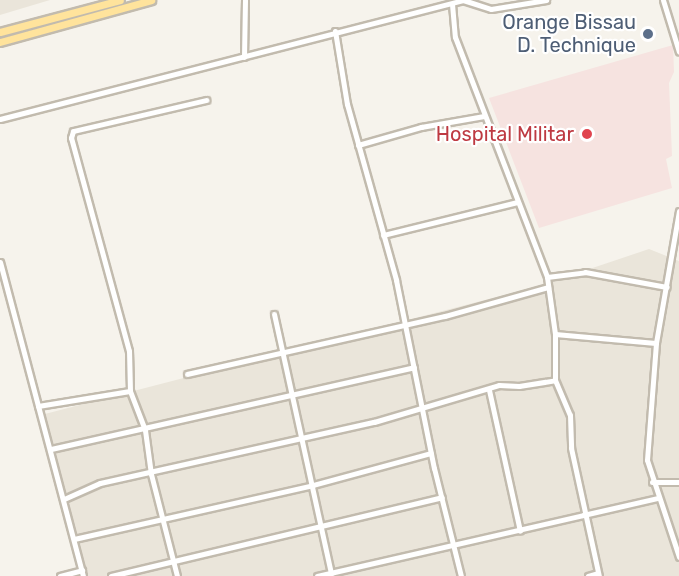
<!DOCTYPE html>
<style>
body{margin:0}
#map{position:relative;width:679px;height:576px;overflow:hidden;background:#f6f3ec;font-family:Rubik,sans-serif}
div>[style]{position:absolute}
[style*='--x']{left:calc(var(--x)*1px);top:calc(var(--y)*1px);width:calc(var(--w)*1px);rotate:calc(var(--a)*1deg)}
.residential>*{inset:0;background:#eae5da}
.medical>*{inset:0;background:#f6e3e0}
.roads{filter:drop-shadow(2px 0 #c2bbae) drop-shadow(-2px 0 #c2bbae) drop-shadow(0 2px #c2bbae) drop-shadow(0 -2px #c2bbae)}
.minor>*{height:5px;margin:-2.5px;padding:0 2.5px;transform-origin:2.5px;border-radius:2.5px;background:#fff}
.major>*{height:7px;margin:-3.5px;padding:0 3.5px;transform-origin:3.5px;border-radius:3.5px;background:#ffe39c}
.dots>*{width:16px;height:16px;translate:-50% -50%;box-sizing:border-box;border:3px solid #fff;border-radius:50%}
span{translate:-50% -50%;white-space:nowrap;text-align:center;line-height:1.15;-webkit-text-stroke:4.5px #fff;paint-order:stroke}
.service-label{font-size:20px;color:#4e5e75}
.right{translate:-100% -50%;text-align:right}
.health-label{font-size:20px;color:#be3a42}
</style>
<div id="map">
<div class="residential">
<i style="clip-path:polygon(0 0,50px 0,0 15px)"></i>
<i style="clip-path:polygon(649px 249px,679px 261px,679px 576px,85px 576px,41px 415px,539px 286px)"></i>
</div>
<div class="medical">
<i style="clip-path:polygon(673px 45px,674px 72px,669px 83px,672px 156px,666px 159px,672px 188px,539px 228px,489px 98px)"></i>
</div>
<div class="roads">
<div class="minor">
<i style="--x:463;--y:0;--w:29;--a:18"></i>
<i style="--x:491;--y:9;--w:56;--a:-9.3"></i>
<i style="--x:663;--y:0;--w:54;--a:72.9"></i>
<i style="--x:452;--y:4;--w:33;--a:85"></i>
<i style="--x:455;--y:37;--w:257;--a:69"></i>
<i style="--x:547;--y:277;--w:58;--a:82"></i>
<i style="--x:555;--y:334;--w:46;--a:90"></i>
<i style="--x:555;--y:380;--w:38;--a:67"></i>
<i style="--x:570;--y:415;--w:33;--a:88"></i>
<i style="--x:571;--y:448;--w:131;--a:77.7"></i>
<i style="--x:335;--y:31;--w:74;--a:80.7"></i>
<i style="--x:347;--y:104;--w:183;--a:74.4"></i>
<i style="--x:396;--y:280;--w:192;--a:78.6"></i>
<i style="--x:434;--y:468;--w:111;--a:76"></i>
<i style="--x:244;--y:57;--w:57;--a:-89"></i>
<i style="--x:0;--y:119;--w:477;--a:-14.4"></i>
<i style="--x:358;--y:145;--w:66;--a:-15.9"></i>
<i style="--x:421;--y:127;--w:64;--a:-9.9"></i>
<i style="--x:679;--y:211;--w:134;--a:99.9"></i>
<i style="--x:656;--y:343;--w:117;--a:94.4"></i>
<i style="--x:647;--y:460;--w:102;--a:71.7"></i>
<i style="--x:383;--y:235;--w:138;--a:-13.8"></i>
<i style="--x:0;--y:262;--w:325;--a:75.2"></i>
<i style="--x:547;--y:277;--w:38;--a:-7"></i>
<i style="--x:585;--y:272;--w:83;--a:10.4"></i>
<i style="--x:274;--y:314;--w:266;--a:77.6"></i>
<i style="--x:555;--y:334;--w:101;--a:5.1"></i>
<i style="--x:187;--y:374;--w:264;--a:-12.7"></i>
<i style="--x:445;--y:316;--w:107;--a:-15.7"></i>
<i style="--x:489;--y:390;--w:144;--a:77.6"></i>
<i style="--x:38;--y:406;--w:93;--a:-9.3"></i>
<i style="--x:51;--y:449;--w:372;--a:-12.7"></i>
<i style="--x:652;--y:482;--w:27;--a:0"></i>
<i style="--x:64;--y:499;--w:39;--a:-24"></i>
<i style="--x:100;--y:483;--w:281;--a:-12.6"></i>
<i style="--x:374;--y:422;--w:130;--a:-16.5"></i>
<i style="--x:499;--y:385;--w:20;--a:3"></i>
<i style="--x:519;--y:386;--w:36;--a:-9"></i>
<i style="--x:74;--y:539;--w:245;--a:-12.7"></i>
<i style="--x:313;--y:485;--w:122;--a:-15.2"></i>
<i style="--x:60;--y:576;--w:23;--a:-15"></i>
<i style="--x:111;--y:576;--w:340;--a:-13.4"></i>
<i style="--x:177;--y:576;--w:105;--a:-104.3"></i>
<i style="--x:151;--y:474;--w:44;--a:-97.8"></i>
<i style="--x:145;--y:430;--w:42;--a:-111"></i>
<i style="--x:130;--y:391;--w:40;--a:-91.4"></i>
<i style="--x:129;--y:351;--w:221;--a:-105.2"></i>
<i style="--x:71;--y:138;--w:7;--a:-74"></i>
<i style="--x:73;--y:131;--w:137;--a:-13.1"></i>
<i style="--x:317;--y:576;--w:350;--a:-12.9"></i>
<i style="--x:588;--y:576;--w:10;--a:-17"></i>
</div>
<div class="major">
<i style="--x:0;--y:32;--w:124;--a:-14.9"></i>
<i style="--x:0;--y:42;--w:157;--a:-15.5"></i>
</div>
</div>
<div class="dots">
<i style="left:648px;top:34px;background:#5c6f8a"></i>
<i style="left:587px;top:134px;background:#e0444e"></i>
</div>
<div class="service-label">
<span class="right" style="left:636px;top:34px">Orange Bissau<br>D. Technique</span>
</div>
<div class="health-label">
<span class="right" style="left:574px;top:134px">Hospital Militar</span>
</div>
</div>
